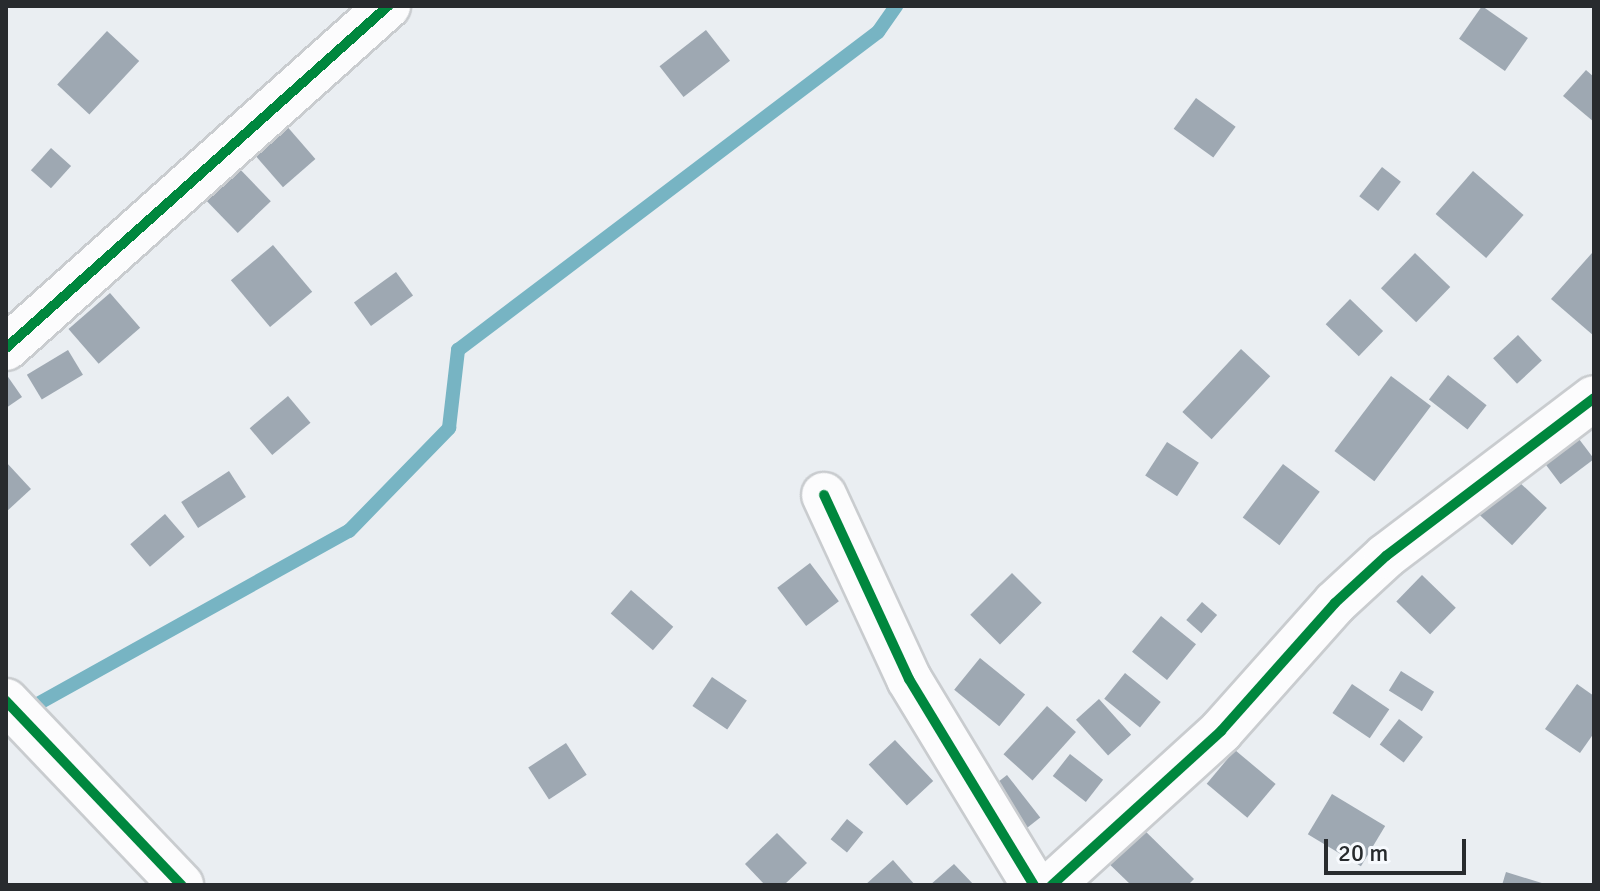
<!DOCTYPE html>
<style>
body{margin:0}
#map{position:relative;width:1600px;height:891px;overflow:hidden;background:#eaeef2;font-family:Signika,sans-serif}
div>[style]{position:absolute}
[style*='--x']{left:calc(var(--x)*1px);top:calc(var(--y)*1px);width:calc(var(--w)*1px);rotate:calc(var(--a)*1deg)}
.stream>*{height:14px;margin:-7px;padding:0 7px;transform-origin:7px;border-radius:7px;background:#77b4c3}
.building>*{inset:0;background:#9ea8b2;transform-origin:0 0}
.roads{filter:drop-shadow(2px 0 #c9cccf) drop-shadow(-2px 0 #c9cccf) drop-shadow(0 2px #c9cccf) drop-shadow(0 -2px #c9cccf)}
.street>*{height:44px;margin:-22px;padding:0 22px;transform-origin:22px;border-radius:22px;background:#fcfcfd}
.cycleway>*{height:10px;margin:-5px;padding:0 5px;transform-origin:5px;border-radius:5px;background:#00873e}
span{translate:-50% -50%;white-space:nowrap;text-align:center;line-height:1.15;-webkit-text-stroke:8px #f7fafe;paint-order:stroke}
.frame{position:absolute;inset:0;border:8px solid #282b2e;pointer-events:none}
.scale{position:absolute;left:1324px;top:839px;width:142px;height:36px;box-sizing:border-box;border:4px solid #282b2e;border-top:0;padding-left:10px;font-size:24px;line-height:28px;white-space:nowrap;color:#282b2e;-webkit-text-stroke:6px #f7fafe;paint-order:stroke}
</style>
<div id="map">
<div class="stream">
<i style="--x:25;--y:711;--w:371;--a:-29.1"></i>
<i style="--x:349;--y:531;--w:144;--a:-45.8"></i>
<i style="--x:449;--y:428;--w:79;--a:-83.4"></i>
<i style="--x:458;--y:350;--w:527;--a:-37.13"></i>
<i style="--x:878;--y:32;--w:32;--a:-55"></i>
</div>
<div class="building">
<i style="left:1482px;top:6px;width:56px;height:40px;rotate:35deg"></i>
<i style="left:706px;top:30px;width:39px;height:59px;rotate:52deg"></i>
<i style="left:107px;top:31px;width:44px;height:73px;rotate:43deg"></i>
<i style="clip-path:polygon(1586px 70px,1594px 77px,1594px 122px,1563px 96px)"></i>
<i style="left:1196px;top:98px;width:49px;height:38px;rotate:36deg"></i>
<i style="left:278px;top:116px;width:57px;height:43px;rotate:49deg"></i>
<i style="left:51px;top:148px;width:27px;height:30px;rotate:42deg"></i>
<i style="left:234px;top:163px;width:53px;height:46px;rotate:46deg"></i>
<i style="left:1382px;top:167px;width:24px;height:37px;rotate:38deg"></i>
<i style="left:1473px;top:171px;width:67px;height:57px;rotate:41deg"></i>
<i style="left:273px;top:245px;width:61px;height:55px;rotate:50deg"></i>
<i style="left:1415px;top:253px;width:49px;height:49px;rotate:44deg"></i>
<i style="clip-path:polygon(1592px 253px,1594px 255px,1594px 336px,1551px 299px)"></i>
<i style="left:396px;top:272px;width:29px;height:52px;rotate:54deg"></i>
<i style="left:110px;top:293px;width:46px;height:55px;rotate:49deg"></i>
<i style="left:1350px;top:299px;width:46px;height:35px;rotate:44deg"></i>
<i style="left:1518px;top:335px;width:35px;height:34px;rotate:47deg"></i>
<i style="left:1241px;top:349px;width:40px;height:86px;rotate:43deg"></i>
<i style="left:68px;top:350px;width:29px;height:48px;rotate:59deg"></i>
<i style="clip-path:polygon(6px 374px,22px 397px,6px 408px)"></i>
<i style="left:1448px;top:375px;width:49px;height:31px;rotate:38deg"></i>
<i style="left:1391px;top:376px;width:50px;height:94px;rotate:37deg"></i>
<i style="left:288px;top:396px;width:35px;height:50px;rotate:50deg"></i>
<i style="left:1573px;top:431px;width:35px;height:42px;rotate:53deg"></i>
<i style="left:1167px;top:442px;width:38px;height:40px;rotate:33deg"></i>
<i style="clip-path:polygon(6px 462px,31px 489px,6px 512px)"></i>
<i style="left:1283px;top:464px;width:46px;height:67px;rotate:37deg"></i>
<i style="left:1503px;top:467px;width:60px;height:51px;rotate:43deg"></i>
<i style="left:229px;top:471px;width:31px;height:57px;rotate:57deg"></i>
<i style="left:165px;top:514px;width:30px;height:46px;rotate:49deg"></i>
<i style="left:810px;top:563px;width:48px;height:41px;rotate:53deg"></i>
<i style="left:1012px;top:573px;width:42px;height:59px;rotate:45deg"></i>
<i style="left:1422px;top:575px;width:47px;height:37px;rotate:44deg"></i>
<i style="left:631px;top:590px;width:56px;height:31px;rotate:41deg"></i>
<i style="left:1202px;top:602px;width:20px;height:24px;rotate:41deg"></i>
<i style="left:1161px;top:616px;width:45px;height:46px;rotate:39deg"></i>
<i style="left:980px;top:658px;width:58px;height:41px;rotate:39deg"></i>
<i style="left:1401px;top:671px;width:39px;height:23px;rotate:32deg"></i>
<i style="left:1125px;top:673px;width:46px;height:33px;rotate:39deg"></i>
<i style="left:712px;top:677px;width:42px;height:35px;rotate:34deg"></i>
<i style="left:1352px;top:684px;width:45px;height:35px;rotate:34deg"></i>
<i style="clip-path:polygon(1577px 684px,1594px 696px,1594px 733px,1580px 753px,1545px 729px)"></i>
<i style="left:1099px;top:699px;width:48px;height:31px;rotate:48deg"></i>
<i style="left:1047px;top:706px;width:39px;height:65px;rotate:42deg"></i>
<i style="left:1399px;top:719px;width:30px;height:32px;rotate:37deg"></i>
<i style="left:895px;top:740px;width:56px;height:36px;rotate:47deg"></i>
<i style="left:566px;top:743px;width:38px;height:45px;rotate:57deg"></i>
<i style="left:1235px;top:750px;width:53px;height:44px;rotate:40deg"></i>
<i style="left:1070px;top:754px;width:42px;height:28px;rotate:38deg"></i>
<i style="left:1007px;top:775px;width:54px;height:29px;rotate:52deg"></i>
<i style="left:1332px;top:794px;width:62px;height:47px;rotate:31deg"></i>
<i style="left:847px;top:819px;width:21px;height:26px;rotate:39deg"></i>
<i style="clip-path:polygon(1137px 823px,1194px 879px,1188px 885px,1131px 885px,1102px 857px)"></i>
<i style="clip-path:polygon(777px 833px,807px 863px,784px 885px,765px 885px,745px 864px)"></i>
<i style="clip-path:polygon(893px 860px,915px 885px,865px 885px)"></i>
<i style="clip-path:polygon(954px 864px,974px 885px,930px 885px)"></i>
<i style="clip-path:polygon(1506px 872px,1545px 884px,1545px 885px,1502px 885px)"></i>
</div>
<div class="roads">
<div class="street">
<i style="--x:6;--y:348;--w:513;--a:-41.84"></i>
<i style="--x:824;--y:495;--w:203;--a:65.2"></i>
<i style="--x:909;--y:679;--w:241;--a:58.8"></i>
<i style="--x:6;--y:701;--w:254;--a:46.4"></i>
<i style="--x:1052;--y:885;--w:229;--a:-42.3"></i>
<i style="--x:1221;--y:731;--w:171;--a:-48.3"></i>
<i style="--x:1335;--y:603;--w:69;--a:-42.7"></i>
<i style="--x:1386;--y:556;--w:261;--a:-37.2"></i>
</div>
</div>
<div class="cycleway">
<i style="--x:6;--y:348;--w:513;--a:-41.84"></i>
<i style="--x:824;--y:495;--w:203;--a:65.2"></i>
<i style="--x:909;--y:679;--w:241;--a:58.8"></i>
<i style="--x:6;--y:701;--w:254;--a:46.4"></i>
<i style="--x:1052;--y:885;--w:229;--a:-42.3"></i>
<i style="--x:1221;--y:731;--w:171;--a:-48.3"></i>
<i style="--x:1335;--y:603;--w:69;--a:-42.7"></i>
<i style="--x:1386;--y:556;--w:261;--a:-37.2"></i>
</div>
<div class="frame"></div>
<div class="scale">20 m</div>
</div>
